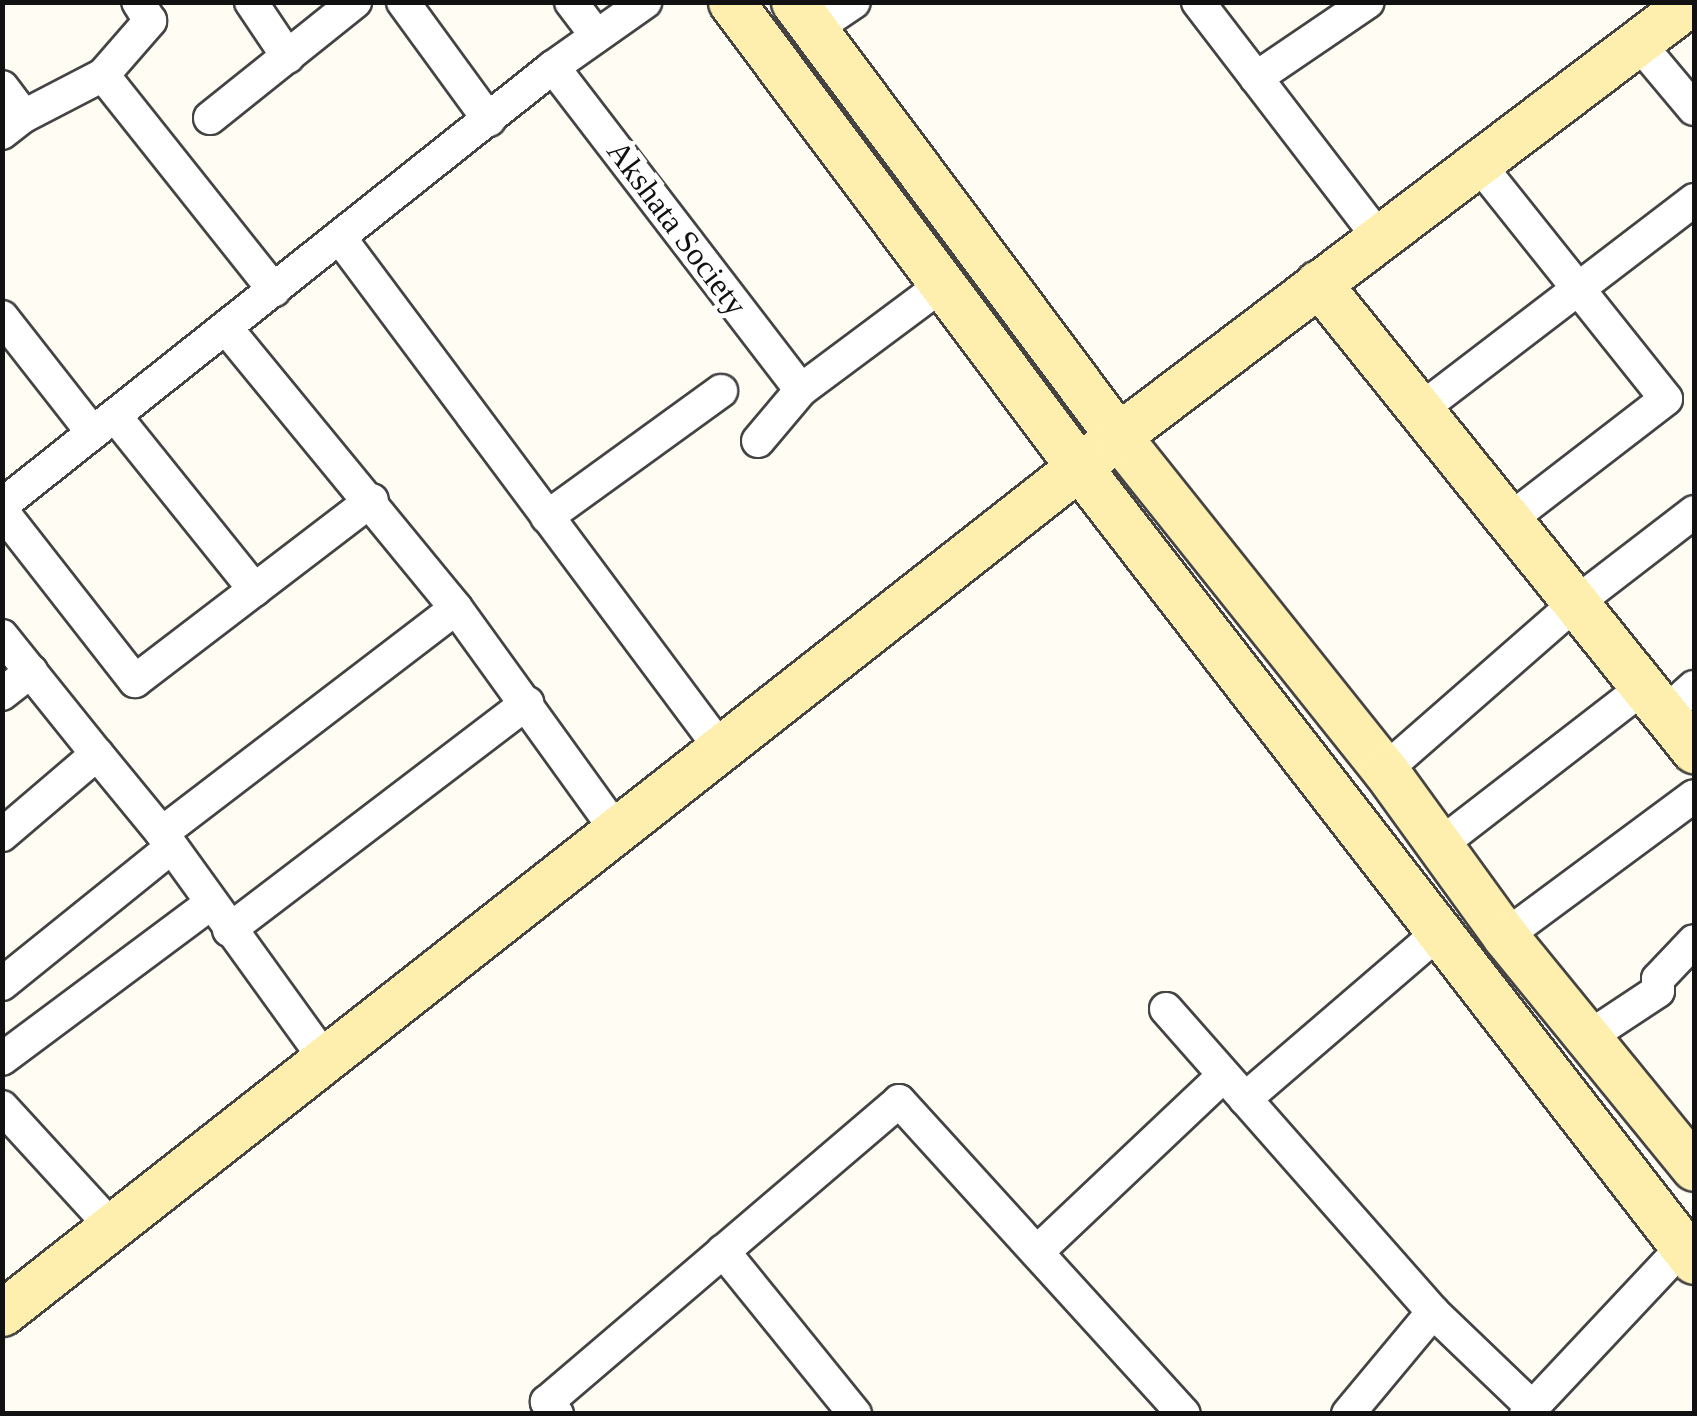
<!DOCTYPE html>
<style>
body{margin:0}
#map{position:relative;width:1697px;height:1416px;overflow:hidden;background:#fffcf4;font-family:Georgia,serif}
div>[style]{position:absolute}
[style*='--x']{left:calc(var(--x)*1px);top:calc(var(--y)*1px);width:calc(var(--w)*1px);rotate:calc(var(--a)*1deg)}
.roads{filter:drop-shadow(2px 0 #444) drop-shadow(-2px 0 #444) drop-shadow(0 2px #444) drop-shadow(0 -2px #444)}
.street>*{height:32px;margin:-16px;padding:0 16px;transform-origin:16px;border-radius:16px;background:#fff}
.secondary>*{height:45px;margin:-22.5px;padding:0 22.5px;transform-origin:22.5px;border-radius:22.5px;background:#ffefaf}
span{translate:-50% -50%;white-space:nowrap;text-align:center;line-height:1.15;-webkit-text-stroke:10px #fff;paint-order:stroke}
.street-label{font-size:32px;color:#111}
.frame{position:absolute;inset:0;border:5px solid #111;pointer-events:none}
</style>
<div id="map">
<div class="roads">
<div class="street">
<i style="--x:251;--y:2;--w:66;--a:56.1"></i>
<i style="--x:403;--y:2;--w:146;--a:53.9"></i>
<i style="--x:571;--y:2;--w:41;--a:52.9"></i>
<i style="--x:1198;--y:2;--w:296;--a:52.5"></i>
<i style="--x:814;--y:29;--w:48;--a:-34"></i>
<i style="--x:1636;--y:40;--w:90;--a:50"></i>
<i style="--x:553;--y:67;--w:407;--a:52.5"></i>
<i style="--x:103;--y:75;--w:275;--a:51.5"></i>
<i style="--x:1256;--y:78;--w:135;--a:-34.2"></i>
<i style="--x:2;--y:87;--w:36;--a:53"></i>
<i style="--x:210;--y:118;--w:186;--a:-38.7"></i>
<i style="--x:2;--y:133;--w:28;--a:-38"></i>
<i style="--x:24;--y:116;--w:89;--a:-27.4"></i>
<i style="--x:103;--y:75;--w:72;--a:-49"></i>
<i style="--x:150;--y:21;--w:22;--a:-122"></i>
<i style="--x:1477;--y:162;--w:303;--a:51.4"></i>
<i style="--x:1666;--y:399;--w:198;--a:142.4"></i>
<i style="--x:340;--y:238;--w:637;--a:53.29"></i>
<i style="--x:2;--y:317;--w:147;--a:51.9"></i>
<i style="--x:226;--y:328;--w:362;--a:50.6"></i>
<i style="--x:456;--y:608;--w:275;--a:54.2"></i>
<i style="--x:1421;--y:409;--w:344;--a:-37.4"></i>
<i style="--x:115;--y:416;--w:223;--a:51.2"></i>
<i style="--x:758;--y:441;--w:67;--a:-49.9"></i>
<i style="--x:801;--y:390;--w:176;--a:-36.7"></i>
<i style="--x:2;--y:505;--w:704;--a:-38.48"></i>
<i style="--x:553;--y:67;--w:113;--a:-35.2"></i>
<i style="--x:2;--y:511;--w:216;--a:52"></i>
<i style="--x:135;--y:681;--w:298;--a:-37.4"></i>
<i style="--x:547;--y:517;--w:215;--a:-35.9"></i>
<i style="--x:2;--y:636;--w:151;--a:51.2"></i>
<i style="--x:97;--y:754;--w:125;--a:139.5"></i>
<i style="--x:2;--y:694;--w:37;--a:-38"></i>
<i style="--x:1665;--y:713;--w:39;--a:-42"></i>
<i style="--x:97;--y:754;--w:102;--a:50.6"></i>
<i style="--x:162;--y:833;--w:279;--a:54.2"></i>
<i style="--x:1385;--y:770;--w:254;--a:-41.2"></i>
<i style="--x:1576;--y:603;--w:149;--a:-37.6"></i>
<i style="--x:162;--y:833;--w:370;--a:-37.4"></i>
<i style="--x:1437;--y:847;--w:262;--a:-37.7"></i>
<i style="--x:229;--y:930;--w:375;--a:-37.3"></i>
<i style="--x:1505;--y:936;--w:235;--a:-36.5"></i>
<i style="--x:2;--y:984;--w:218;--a:-38.9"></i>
<i style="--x:1166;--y:1009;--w:404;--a:48.6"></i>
<i style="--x:1433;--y:1312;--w:137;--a:43.8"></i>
<i style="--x:1587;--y:1038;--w:85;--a:-33.5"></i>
<i style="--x:1658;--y:991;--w:12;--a:-90"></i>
<i style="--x:1658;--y:979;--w:52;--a:-46.5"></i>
<i style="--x:2;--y:1059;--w:259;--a:-36.7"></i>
<i style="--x:1245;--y:1099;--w:256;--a:-40.7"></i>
<i style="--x:2;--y:1107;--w:163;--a:47.5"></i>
<i style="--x:723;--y:1251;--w:210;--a:51"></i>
<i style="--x:1037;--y:1252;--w:257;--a:-43.4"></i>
<i style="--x:557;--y:1414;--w:16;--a:-130"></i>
<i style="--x:547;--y:1402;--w:463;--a:-40.5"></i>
<i style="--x:899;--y:1101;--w:423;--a:47.7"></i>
<i style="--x:1348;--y:1414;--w:133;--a:-50.2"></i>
<i style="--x:1526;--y:1414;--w:229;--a:-46.8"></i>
</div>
<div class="secondary">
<i style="--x:731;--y:2;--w:581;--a:53.19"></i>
<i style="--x:1079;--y:467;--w:1004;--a:52.24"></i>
<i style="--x:794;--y:2;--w:542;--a:53.26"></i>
<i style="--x:1118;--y:436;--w:428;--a:51.4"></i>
<i style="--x:1385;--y:770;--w:205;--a:54.1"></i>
<i style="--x:1505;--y:936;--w:299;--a:50.8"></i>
<i style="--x:1318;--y:283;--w:600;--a:51.16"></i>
<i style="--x:2;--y:1313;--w:1419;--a:-38.16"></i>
<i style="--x:1118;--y:436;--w:719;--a:-37.14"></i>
</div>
</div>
<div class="street-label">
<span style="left:677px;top:228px;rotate:53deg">Akshata Society</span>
</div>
<div class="frame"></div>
</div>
